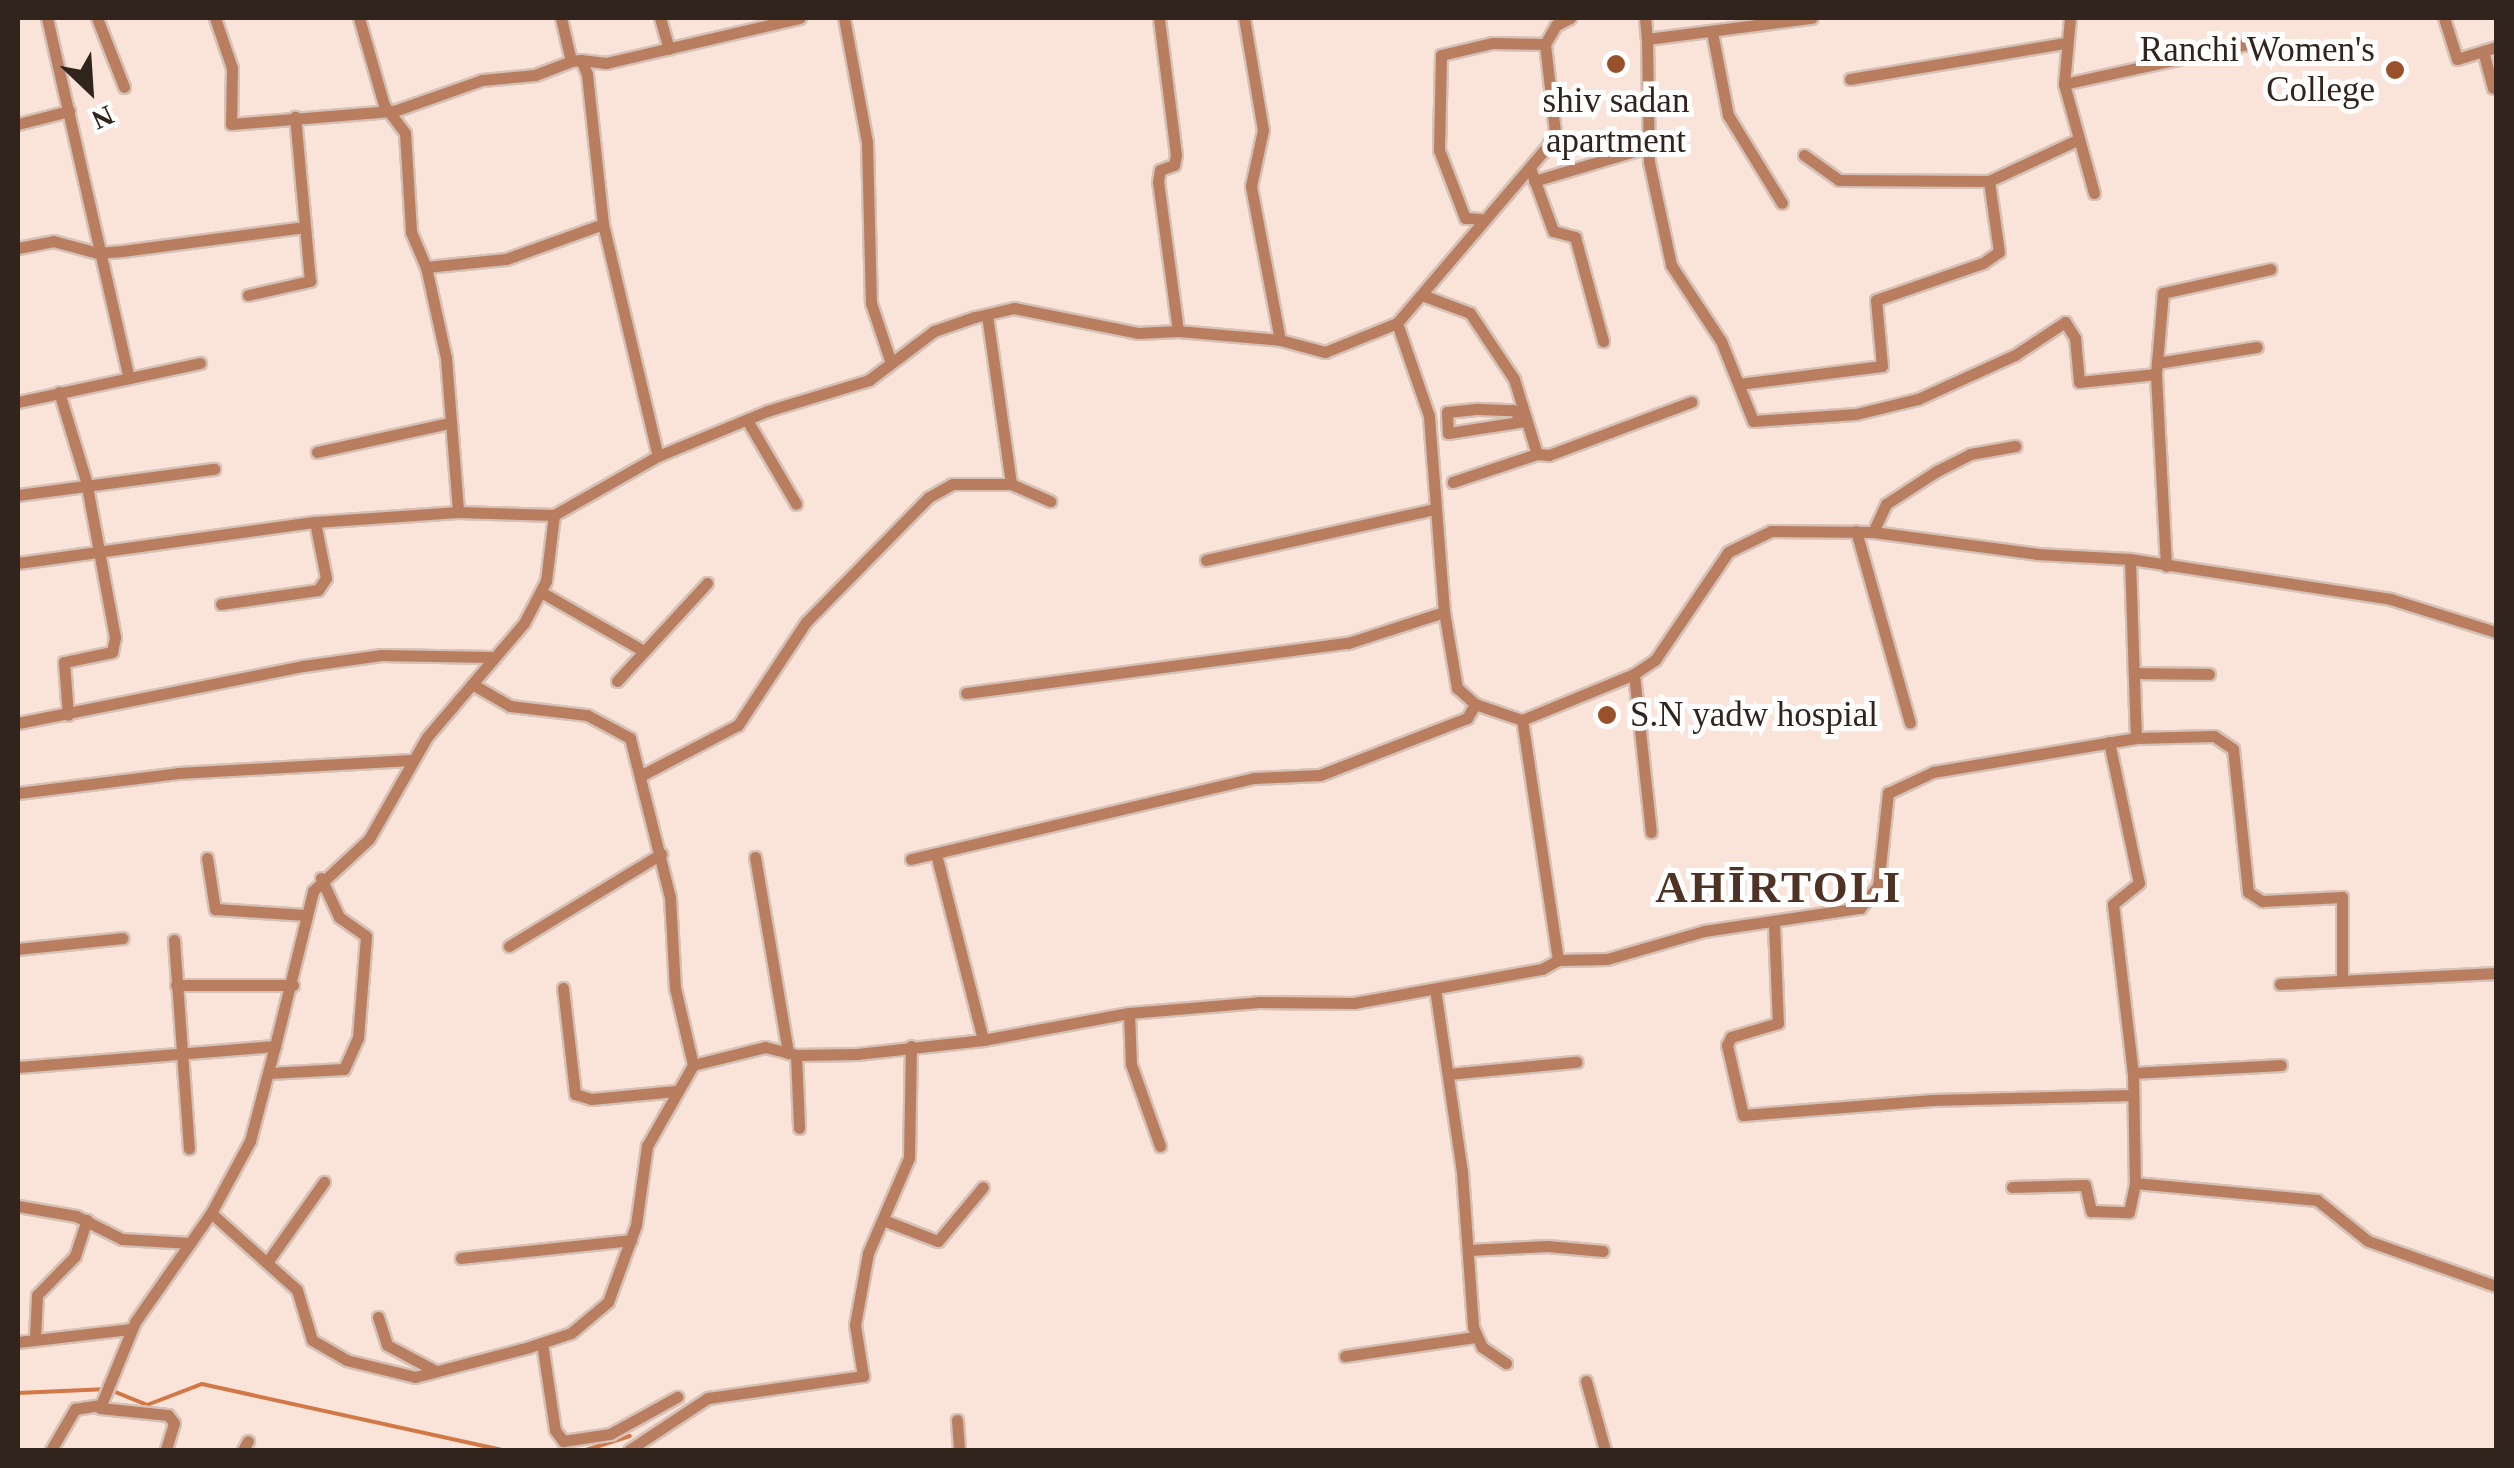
<!DOCTYPE html>
<meta charset="utf-8">
<style>
body{margin:0}
#map{position:relative;width:2514px;height:1468px;overflow:hidden;background:#fae4d9;font-family:"Times New Roman",serif}
div>[style]{position:absolute}
[style*='--x']{left:calc(var(--x)*1px);top:calc(var(--y)*1px);width:calc(var(--w)*1px);rotate:calc(var(--a)*1deg)}
.stream>*{height:4px;margin:-2px;padding:0 2px;transform-origin:2px;border-radius:2px;background:#d27847}
.roads{filter:drop-shadow(2px 0 #d6c1b7) drop-shadow(-2px 0 #d6c1b7) drop-shadow(0 2px #d6c1b7) drop-shadow(0 -2px #d6c1b7)}
.minor>*{height:11px;margin:-5.5px;padding:0 5.5px;transform-origin:5.5px;border-radius:5.5px;background:#b97e60}
.dots>*{width:28px;height:28px;translate:-50% -50%;box-sizing:border-box;border:5px solid #fff;border-radius:50%}
span{translate:-50% -50%;white-space:nowrap;text-align:center;line-height:1.15;-webkit-text-stroke:10px #fff;paint-order:stroke}
.poi-label{font-size:35px;color:#31241d}
.right{translate:-100% -50%;text-align:right}
.left{translate:0 -50%;text-align:left}
.district-label{font-size:45px;color:#4e3224;font-weight:700;letter-spacing:2.5px}
.frame{position:absolute;inset:0;border:20px solid #31241d;pointer-events:none}
.north{position:absolute;left:40px;top:40px;width:100px;height:100px;-webkit-text-stroke:8px #fff;paint-order:stroke;rotate:155deg;font-size:28px;font-weight:700;line-height:40px;text-align:center;color:#31241d}
.north::after{content:'';display:block;margin:auto;width:35px;height:45px;background:#31241d;clip-path:polygon(50% 0,100% 100%,50% 72%,0 100%)}
</style>
<div id="map">
<div class="stream">
<i style="--x:18;--y:1393;--w:90;--a:-2.5"></i>
<i style="--x:108;--y:1389;--w:42;--a:22.3"></i>
<i style="--x:147;--y:1405;--w:59;--a:-20.9"></i>
<i style="--x:202;--y:1384;--w:306;--a:12.4"></i>
<i style="--x:586;--y:1450;--w:46;--a:-17.7"></i>
</div>
<div class="roads">
<div class="minor">
<i style="--x:47;--y:18;--w:369;--a:77.2"></i>
<i style="--x:97;--y:18;--w:74;--a:68.6"></i>
<i style="--x:215;--y:18;--w:53;--a:71.2"></i>
<i style="--x:232;--y:68;--w:56;--a:91"></i>
<i style="--x:231;--y:124;--w:164;--a:-4.6"></i>
<i style="--x:394;--y:111;--w:93;--a:-19.4"></i>
<i style="--x:482;--y:80;--w:53;--a:-5.4"></i>
<i style="--x:535;--y:75;--w:39;--a:-21"></i>
<i style="--x:359;--y:18;--w:91;--a:74"></i>
<i style="--x:384;--y:105;--w:35;--a:53"></i>
<i style="--x:405;--y:133;--w:99;--a:86.5"></i>
<i style="--x:411;--y:232;--w:38;--a:67"></i>
<i style="--x:426;--y:267;--w:80;--a:-5.7"></i>
<i style="--x:506;--y:259;--w:103;--a:-19.8"></i>
<i style="--x:603;--y:224;--w:151;--a:-96.1"></i>
<i style="--x:587;--y:74;--w:15;--a:-113"></i>
<i style="--x:581;--y:60;--w:10;--a:174"></i>
<i style="--x:571;--y:61;--w:44;--a:-103.1"></i>
<i style="--x:660;--y:18;--w:32;--a:74"></i>
<i style="--x:844;--y:18;--w:126;--a:79.5"></i>
<i style="--x:867;--y:142;--w:161;--a:88.6"></i>
<i style="--x:871;--y:303;--w:60;--a:71.6"></i>
<i style="--x:1645;--y:18;--w:21;--a:85"></i>
<i style="--x:1647;--y:39;--w:166;--a:-7.3"></i>
<i style="--x:2070;--y:18;--w:66;--a:95.2"></i>
<i style="--x:2064;--y:84;--w:113;--a:74.6"></i>
<i style="--x:2444;--y:18;--w:43;--a:72.4"></i>
<i style="--x:2457;--y:59;--w:41;--a:-17.1"></i>
<i style="--x:1712;--y:32;--w:85;--a:79.1"></i>
<i style="--x:1728;--y:115;--w:103;--a:58.5"></i>
<i style="--x:1647;--y:39;--w:123;--a:89.1"></i>
<i style="--x:1649;--y:162;--w:105;--a:77.9"></i>
<i style="--x:1671;--y:265;--w:91;--a:56.7"></i>
<i style="--x:1721;--y:341;--w:86;--a:68.2"></i>
<i style="--x:1753;--y:421;--w:103;--a:-3.9"></i>
<i style="--x:1856;--y:414;--w:64;--a:-13.6"></i>
<i style="--x:1918;--y:399;--w:107;--a:-24.4"></i>
<i style="--x:2015;--y:355;--w:60;--a:-33.4"></i>
<i style="--x:2065;--y:322;--w:19;--a:58"></i>
<i style="--x:2075;--y:338;--w:44;--a:84.8"></i>
<i style="--x:2079;--y:382;--w:77;--a:-5.9"></i>
<i style="--x:2483;--y:51;--w:38;--a:75"></i>
<i style="--x:581;--y:60;--w:25;--a:7"></i>
<i style="--x:606;--y:63;--w:199;--a:-13.1"></i>
<i style="--x:1850;--y:79;--w:217;--a:-9.5"></i>
<i style="--x:2064;--y:84;--w:206;--a:-12.3"></i>
<i style="--x:18;--y:124;--w:53;--a:-14.3"></i>
<i style="--x:1804;--y:155;--w:43;--a:35.5"></i>
<i style="--x:1839;--y:180;--w:150;--a:0.4"></i>
<i style="--x:1989;--y:181;--w:99;--a:-25"></i>
<i style="--x:1530;--y:168;--w:67;--a:69.9"></i>
<i style="--x:1553;--y:231;--w:23;--a:15"></i>
<i style="--x:1575;--y:237;--w:108;--a:74.9"></i>
<i style="--x:1534;--y:181;--w:119;--a:-16.6"></i>
<i style="--x:1481;--y:219;--w:16;--a:-176"></i>
<i style="--x:1465;--y:218;--w:73;--a:-110.9"></i>
<i style="--x:1439;--y:150;--w:95;--a:-88.8"></i>
<i style="--x:1441;--y:55;--w:52;--a:-13.2"></i>
<i style="--x:1492;--y:43;--w:53;--a:1.1"></i>
<i style="--x:603;--y:224;--w:238;--a:76.7"></i>
<i style="--x:18;--y:248;--w:36;--a:-11"></i>
<i style="--x:53;--y:241;--w:47;--a:14.9"></i>
<i style="--x:98;--y:253;--w:24;--a:-5"></i>
<i style="--x:122;--y:251;--w:184;--a:-7.5"></i>
<i style="--x:426;--y:267;--w:93;--a:77.6"></i>
<i style="--x:446;--y:358;--w:154;--a:85.5"></i>
<i style="--x:248;--y:295;--w:64;--a:-12.7"></i>
<i style="--x:310;--y:281;--w:165;--a:-95.2"></i>
<i style="--x:1422;--y:295;--w:51;--a:20.6"></i>
<i style="--x:1470;--y:313;--w:79;--a:56.3"></i>
<i style="--x:1514;--y:379;--w:78;--a:73"></i>
<i style="--x:1537;--y:454;--w:89;--a:161.6"></i>
<i style="--x:987;--y:315;--w:171;--a:81.9"></i>
<i style="--x:1011;--y:484;--w:43;--a:23.6"></i>
<i style="--x:1178;--y:331;--w:102;--a:5"></i>
<i style="--x:1280;--y:340;--w:157;--a:-100.7"></i>
<i style="--x:1251;--y:186;--w:57;--a:-77.9"></i>
<i style="--x:1263;--y:130;--w:114;--a:-99.6"></i>
<i style="--x:1280;--y:340;--w:47;--a:14.9"></i>
<i style="--x:1325;--y:352;--w:78;--a:-21.9"></i>
<i style="--x:1397;--y:323;--w:231;--a:-49.6"></i>
<i style="--x:1547;--y:147;--w:17;--a:-62"></i>
<i style="--x:1555;--y:132;--w:89;--a:-96.5"></i>
<i style="--x:1545;--y:44;--w:22;--a:-60"></i>
<i style="--x:1556;--y:25;--w:16;--a:-27"></i>
<i style="--x:2157;--y:363;--w:101;--a:-9.1"></i>
<i style="--x:1739;--y:384;--w:144;--a:-7.2"></i>
<i style="--x:1882;--y:366;--w:66;--a:-95.2"></i>
<i style="--x:1876;--y:300;--w:113;--a:-19.1"></i>
<i style="--x:1983;--y:263;--w:19;--a:-35"></i>
<i style="--x:1999;--y:252;--w:72;--a:-98"></i>
<i style="--x:59;--y:392;--w:93;--a:73.1"></i>
<i style="--x:86;--y:481;--w:159;--a:79.5"></i>
<i style="--x:115;--y:637;--w:15;--a:101"></i>
<i style="--x:112;--y:652;--w:49;--a:168.2"></i>
<i style="--x:64;--y:662;--w:53;--a:85.7"></i>
<i style="--x:18;--y:402;--w:186;--a:-12.1"></i>
<i style="--x:1478;--y:409;--w:35;--a:2"></i>
<i style="--x:1513;--y:410;--w:16;--a:43"></i>
<i style="--x:1525;--y:421;--w:78;--a:171.1"></i>
<i style="--x:1448;--y:433;--w:21;--a:-93"></i>
<i style="--x:1447;--y:412;--w:31;--a:-6"></i>
<i style="--x:747;--y:420;--w:97;--a:59.7"></i>
<i style="--x:317;--y:452;--w:135;--a:-12.4"></i>
<i style="--x:1537;--y:454;--w:12;--a:5"></i>
<i style="--x:1549;--y:455;--w:152;--a:-20.5"></i>
<i style="--x:18;--y:495;--w:198;--a:-7.6"></i>
<i style="--x:1856;--y:531;--w:199;--a:74.3"></i>
<i style="--x:1873;--y:532;--w:31;--a:-65"></i>
<i style="--x:1886;--y:504;--w:59;--a:-33.1"></i>
<i style="--x:1935;--y:472;--w:39;--a:-27"></i>
<i style="--x:1970;--y:454;--w:46;--a:-10.1"></i>
<i style="--x:2130;--y:559;--w:179;--a:88.1"></i>
<i style="--x:1206;--y:560;--w:235;--a:-12.6"></i>
<i style="--x:18;--y:563;--w:300;--a:-7.9"></i>
<i style="--x:315;--y:522;--w:143;--a:-4"></i>
<i style="--x:458;--y:512;--w:96;--a:1.8"></i>
<i style="--x:554;--y:515;--w:120;--a:-29.6"></i>
<i style="--x:658;--y:456;--w:118;--a:-22.4"></i>
<i style="--x:767;--y:411;--w:107;--a:-16.9"></i>
<i style="--x:869;--y:380;--w:81;--a:-37"></i>
<i style="--x:934;--y:331;--w:43;--a:-18.9"></i>
<i style="--x:975;--y:317;--w:40;--a:-13"></i>
<i style="--x:1014;--y:308;--w:126;--a:11.4"></i>
<i style="--x:1138;--y:333;--w:40;--a:-2.9"></i>
<i style="--x:1178;--y:331;--w:150;--a:-97.6"></i>
<i style="--x:1158;--y:182;--w:12;--a:-81"></i>
<i style="--x:1160;--y:170;--w:15;--a:-20"></i>
<i style="--x:1174;--y:165;--w:10;--a:-79"></i>
<i style="--x:1176;--y:155;--w:138;--a:-97.1"></i>
<i style="--x:2166;--y:566;--w:192;--a:-93"></i>
<i style="--x:2156;--y:374;--w:81;--a:-85.1"></i>
<i style="--x:2163;--y:293;--w:110;--a:-12.6"></i>
<i style="--x:541;--y:592;--w:116;--a:29.9"></i>
<i style="--x:221;--y:604;--w:98;--a:-8.2"></i>
<i style="--x:318;--y:590;--w:14;--a:-56"></i>
<i style="--x:326;--y:578;--w:57;--a:-101.1"></i>
<i style="--x:2134;--y:673;--w:75;--a:0.8"></i>
<i style="--x:1634;--y:674;--w:159;--a:83.9"></i>
<i style="--x:617;--y:681;--w:133;--a:-47.4"></i>
<i style="--x:472;--y:684;--w:44;--a:30.1"></i>
<i style="--x:510;--y:706;--w:78;--a:6.7"></i>
<i style="--x:587;--y:715;--w:49;--a:28.1"></i>
<i style="--x:630;--y:738;--w:164;--a:75.9"></i>
<i style="--x:670;--y:897;--w:91;--a:86.9"></i>
<i style="--x:675;--y:988;--w:79;--a:76.8"></i>
<i style="--x:693;--y:1065;--w:74;--a:-14"></i>
<i style="--x:765;--y:1047;--w:32;--a:14"></i>
<i style="--x:796;--y:1055;--w:61;--a:-0.9"></i>
<i style="--x:857;--y:1054;--w:127;--a:-6.3"></i>
<i style="--x:983;--y:1040;--w:148;--a:-10.5"></i>
<i style="--x:1129;--y:1013;--w:130;--a:-4.8"></i>
<i style="--x:1259;--y:1002;--w:95;--a:0.6"></i>
<i style="--x:1354;--y:1003;--w:191;--a:-10.3"></i>
<i style="--x:1542;--y:969;--w:18;--a:-29"></i>
<i style="--x:1558;--y:960;--w:243;--a:-98.5"></i>
<i style="--x:966;--y:693;--w:385;--a:-7.5"></i>
<i style="--x:1348;--y:643;--w:101;--a:-17.9"></i>
<i style="--x:1444;--y:612;--w:197;--a:-94.4"></i>
<i style="--x:1429;--y:416;--w:98;--a:-109"></i>
<i style="--x:1475;--y:704;--w:50;--a:18.8"></i>
<i style="--x:1522;--y:720;--w:121;--a:-22.3"></i>
<i style="--x:1634;--y:674;--w:25;--a:-34"></i>
<i style="--x:1655;--y:660;--w:130;--a:-55.9"></i>
<i style="--x:1728;--y:552;--w:48;--a:-26"></i>
<i style="--x:1771;--y:531;--w:102;--a:0.6"></i>
<i style="--x:1873;--y:532;--w:165;--a:7.6"></i>
<i style="--x:2037;--y:554;--w:93;--a:3.1"></i>
<i style="--x:2130;--y:559;--w:263;--a:8.7"></i>
<i style="--x:2390;--y:599;--w:111;--a:17.3"></i>
<i style="--x:18;--y:723;--w:291;--a:-11.3"></i>
<i style="--x:303;--y:666;--w:79;--a:-8"></i>
<i style="--x:381;--y:655;--w:110;--a:1"></i>
<i style="--x:2109;--y:742;--w:144;--a:78"></i>
<i style="--x:2139;--y:883;--w:33;--a:141"></i>
<i style="--x:2113;--y:904;--w:170;--a:83.3"></i>
<i style="--x:2133;--y:1073;--w:110;--a:89"></i>
<i style="--x:2135;--y:1183;--w:183;--a:5.3"></i>
<i style="--x:2317;--y:1200;--w:65;--a:38.8"></i>
<i style="--x:2368;--y:1241;--w:136;--a:19.4"></i>
<i style="--x:640;--y:776;--w:110;--a:-27.5"></i>
<i style="--x:738;--y:725;--w:123;--a:-56.6"></i>
<i style="--x:806;--y:622;--w:175;--a:-45.5"></i>
<i style="--x:929;--y:497;--w:26;--a:-29"></i>
<i style="--x:952;--y:484;--w:59;--a:0"></i>
<i style="--x:18;--y:793;--w:161;--a:-7.1"></i>
<i style="--x:178;--y:773;--w:233;--a:-3.2"></i>
<i style="--x:936;--y:854;--w:192;--a:75.8"></i>
<i style="--x:755;--y:857;--w:199;--a:80.4"></i>
<i style="--x:207;--y:858;--w:52;--a:81.1"></i>
<i style="--x:215;--y:909;--w:91;--a:3.8"></i>
<i style="--x:911;--y:859;--w:352;--a:-13.3"></i>
<i style="--x:1254;--y:778;--w:66;--a:-2.6"></i>
<i style="--x:1320;--y:775;--w:158;--a:-21.2"></i>
<i style="--x:1467;--y:718;--w:16;--a:-60"></i>
<i style="--x:1475;--y:704;--w:24;--a:-138"></i>
<i style="--x:1457;--y:688;--w:77;--a:-99.7"></i>
<i style="--x:1774;--y:925;--w:98;--a:87.7"></i>
<i style="--x:1778;--y:1023;--w:49;--a:163.4"></i>
<i style="--x:1731;--y:1037;--w:9;--a:117"></i>
<i style="--x:1727;--y:1045;--w:72;--a:77.1"></i>
<i style="--x:1743;--y:1115;--w:190;--a:-4.5"></i>
<i style="--x:1932;--y:1100;--w:200;--a:-1.4"></i>
<i style="--x:174;--y:940;--w:209;--a:85.9"></i>
<i style="--x:509;--y:946;--w:178;--a:-31.2"></i>
<i style="--x:18;--y:949;--w:105;--a:-6"></i>
<i style="--x:1558;--y:960;--w:49;--a:-1.2"></i>
<i style="--x:1607;--y:959;--w:101;--a:-16.1"></i>
<i style="--x:1704;--y:931;--w:158;--a:-8.4"></i>
<i style="--x:1860;--y:908;--w:28;--a:-51"></i>
<i style="--x:1878;--y:886;--w:94;--a:-83.9"></i>
<i style="--x:1888;--y:793;--w:50;--a:-25"></i>
<i style="--x:1933;--y:772;--w:206;--a:-9.5"></i>
<i style="--x:2136;--y:738;--w:78;--a:-1.5"></i>
<i style="--x:2214;--y:736;--w:23;--a:34"></i>
<i style="--x:2233;--y:749;--w:144;--a:84"></i>
<i style="--x:2248;--y:892;--w:17;--a:33"></i>
<i style="--x:2262;--y:901;--w:80;--a:-2.9"></i>
<i style="--x:2342;--y:897;--w:83;--a:90"></i>
<i style="--x:2280;--y:984;--w:216;--a:-2.9"></i>
<i style="--x:176;--y:985;--w:117;--a:0"></i>
<i style="--x:563;--y:988;--w:107;--a:83.5"></i>
<i style="--x:575;--y:1094;--w:17;--a:17"></i>
<i style="--x:591;--y:1099;--w:85;--a:-5.4"></i>
<i style="--x:1435;--y:989;--w:185;--a:81.6"></i>
<i style="--x:1462;--y:1172;--w:155;--a:85.9"></i>
<i style="--x:1473;--y:1327;--w:22;--a:66"></i>
<i style="--x:1482;--y:1347;--w:29;--a:34"></i>
<i style="--x:1129;--y:1013;--w:51;--a:87.8"></i>
<i style="--x:1131;--y:1064;--w:87;--a:70.5"></i>
<i style="--x:796;--y:1055;--w:73;--a:87.6"></i>
<i style="--x:18;--y:1067;--w:258;--a:-4.7"></i>
<i style="--x:275;--y:1046;--w:160;--a:-76.2"></i>
<i style="--x:313;--y:891;--w:76;--a:-42.9"></i>
<i style="--x:369;--y:839;--w:117;--a:-60.4"></i>
<i style="--x:427;--y:737;--w:150;--a:-49.6"></i>
<i style="--x:524;--y:623;--w:47;--a:-62.4"></i>
<i style="--x:546;--y:581;--w:66;--a:-83.1"></i>
<i style="--x:269;--y:1073;--w:75;--a:-3.1"></i>
<i style="--x:344;--y:1069;--w:34;--a:-66"></i>
<i style="--x:358;--y:1038;--w:102;--a:-85.5"></i>
<i style="--x:366;--y:936;--w:33;--a:-145"></i>
<i style="--x:339;--y:917;--w:43;--a:-114.8"></i>
<i style="--x:2133;--y:1073;--w:148;--a:-3.1"></i>
<i style="--x:1448;--y:1074;--w:129;--a:-5.4"></i>
<i style="--x:2012;--y:1187;--w:73;--a:-1.6"></i>
<i style="--x:2085;--y:1185;--w:27;--a:77"></i>
<i style="--x:2091;--y:1211;--w:38;--a:2"></i>
<i style="--x:2129;--y:1212;--w:30;--a:-78"></i>
<i style="--x:18;--y:1206;--w:59;--a:9.8"></i>
<i style="--x:76;--y:1216;--w:51;--a:26.6"></i>
<i style="--x:122;--y:1239;--w:68;--a:3.4"></i>
<i style="--x:211;--y:1213;--w:115;--a:41.8"></i>
<i style="--x:297;--y:1290;--w:52;--a:73.3"></i>
<i style="--x:312;--y:1340;--w:39;--a:30"></i>
<i style="--x:346;--y:1360;--w:71;--a:13.8"></i>
<i style="--x:415;--y:1377;--w:118;--a:-14.7"></i>
<i style="--x:529;--y:1347;--w:44;--a:-18.4"></i>
<i style="--x:571;--y:1333;--w:48;--a:-40"></i>
<i style="--x:608;--y:1302;--w:82;--a:-70"></i>
<i style="--x:636;--y:1225;--w:80;--a:-82.1"></i>
<i style="--x:647;--y:1146;--w:93;--a:-60.4"></i>
<i style="--x:883;--y:1220;--w:59;--a:20.9"></i>
<i style="--x:938;--y:1241;--w:70;--a:-50.2"></i>
<i style="--x:1468;--y:1250;--w:79;--a:-2.9"></i>
<i style="--x:1547;--y:1246;--w:56;--a:5.1"></i>
<i style="--x:461;--y:1258;--w:171;--a:-6"></i>
<i style="--x:268;--y:1261;--w:97;--a:-54.7"></i>
<i style="--x:378;--y:1317;--w:29;--a:72"></i>
<i style="--x:387;--y:1345;--w:55;--a:28"></i>
<i style="--x:35;--y:1338;--w:43;--a:-87.3"></i>
<i style="--x:37;--y:1295;--w:54;--a:-45.7"></i>
<i style="--x:75;--y:1256;--w:38;--a:-72"></i>
<i style="--x:18;--y:1342;--w:114;--a:-6.6"></i>
<i style="--x:542;--y:1343;--w:88;--a:81.5"></i>
<i style="--x:555;--y:1430;--w:14;--a:54"></i>
<i style="--x:563;--y:1441;--w:48;--a:-8.5"></i>
<i style="--x:610;--y:1434;--w:77;--a:-28.9"></i>
<i style="--x:1345;--y:1356;--w:131;--a:-8.3"></i>
<i style="--x:1586;--y:1381;--w:72;--a:74.6"></i>
<i style="--x:100;--y:1408;--w:68;--a:5.9"></i>
<i style="--x:168;--y:1415;--w:10;--a:53"></i>
<i style="--x:174;--y:1423;--w:28;--a:107"></i>
<i style="--x:957;--y:1420;--w:30;--a:86"></i>
<i style="--x:51;--y:1450;--w:48;--a:-59.7"></i>
<i style="--x:75;--y:1409;--w:26;--a:-9"></i>
<i style="--x:101;--y:1405;--w:90;--a:-67.7"></i>
<i style="--x:135;--y:1322;--w:133;--a:-55.1"></i>
<i style="--x:211;--y:1213;--w:82;--a:-61.6"></i>
<i style="--x:250;--y:1141;--w:98;--a:-75.3"></i>
<i style="--x:243;--y:1450;--w:10;--a:-61"></i>
<i style="--x:629;--y:1450;--w:95;--a:-33.4"></i>
<i style="--x:708;--y:1398;--w:157;--a:-8.1"></i>
<i style="--x:863;--y:1376;--w:52;--a:-98.9"></i>
<i style="--x:855;--y:1325;--w:73;--a:-79.8"></i>
<i style="--x:868;--y:1253;--w:103;--a:-66.7"></i>
<i style="--x:909;--y:1158;--w:112;--a:-89"></i>
</div>
</div>
<div class="dots">
<i style="left:1616px;top:64px;background:#98512a"></i>
<i style="left:2395px;top:70px;background:#98512a"></i>
<i style="left:1607px;top:715px;background:#98512a"></i>
</div>
<div class="poi-label">
<span class="right" style="left:2375px;top:70px">Ranchi Women's<br>College</span>
<span style="left:1616px;top:121px">shiv sadan<br>apartment</span>
<span class="left" style="left:1630px;top:715px">S.N yadw hospial</span>
</div>
<div class="district-label">
<span style="left:1779px;top:888px">AHĪRTOLI</span>
</div>
<div class="frame"></div>
<div class="north">N</div>
</div>
